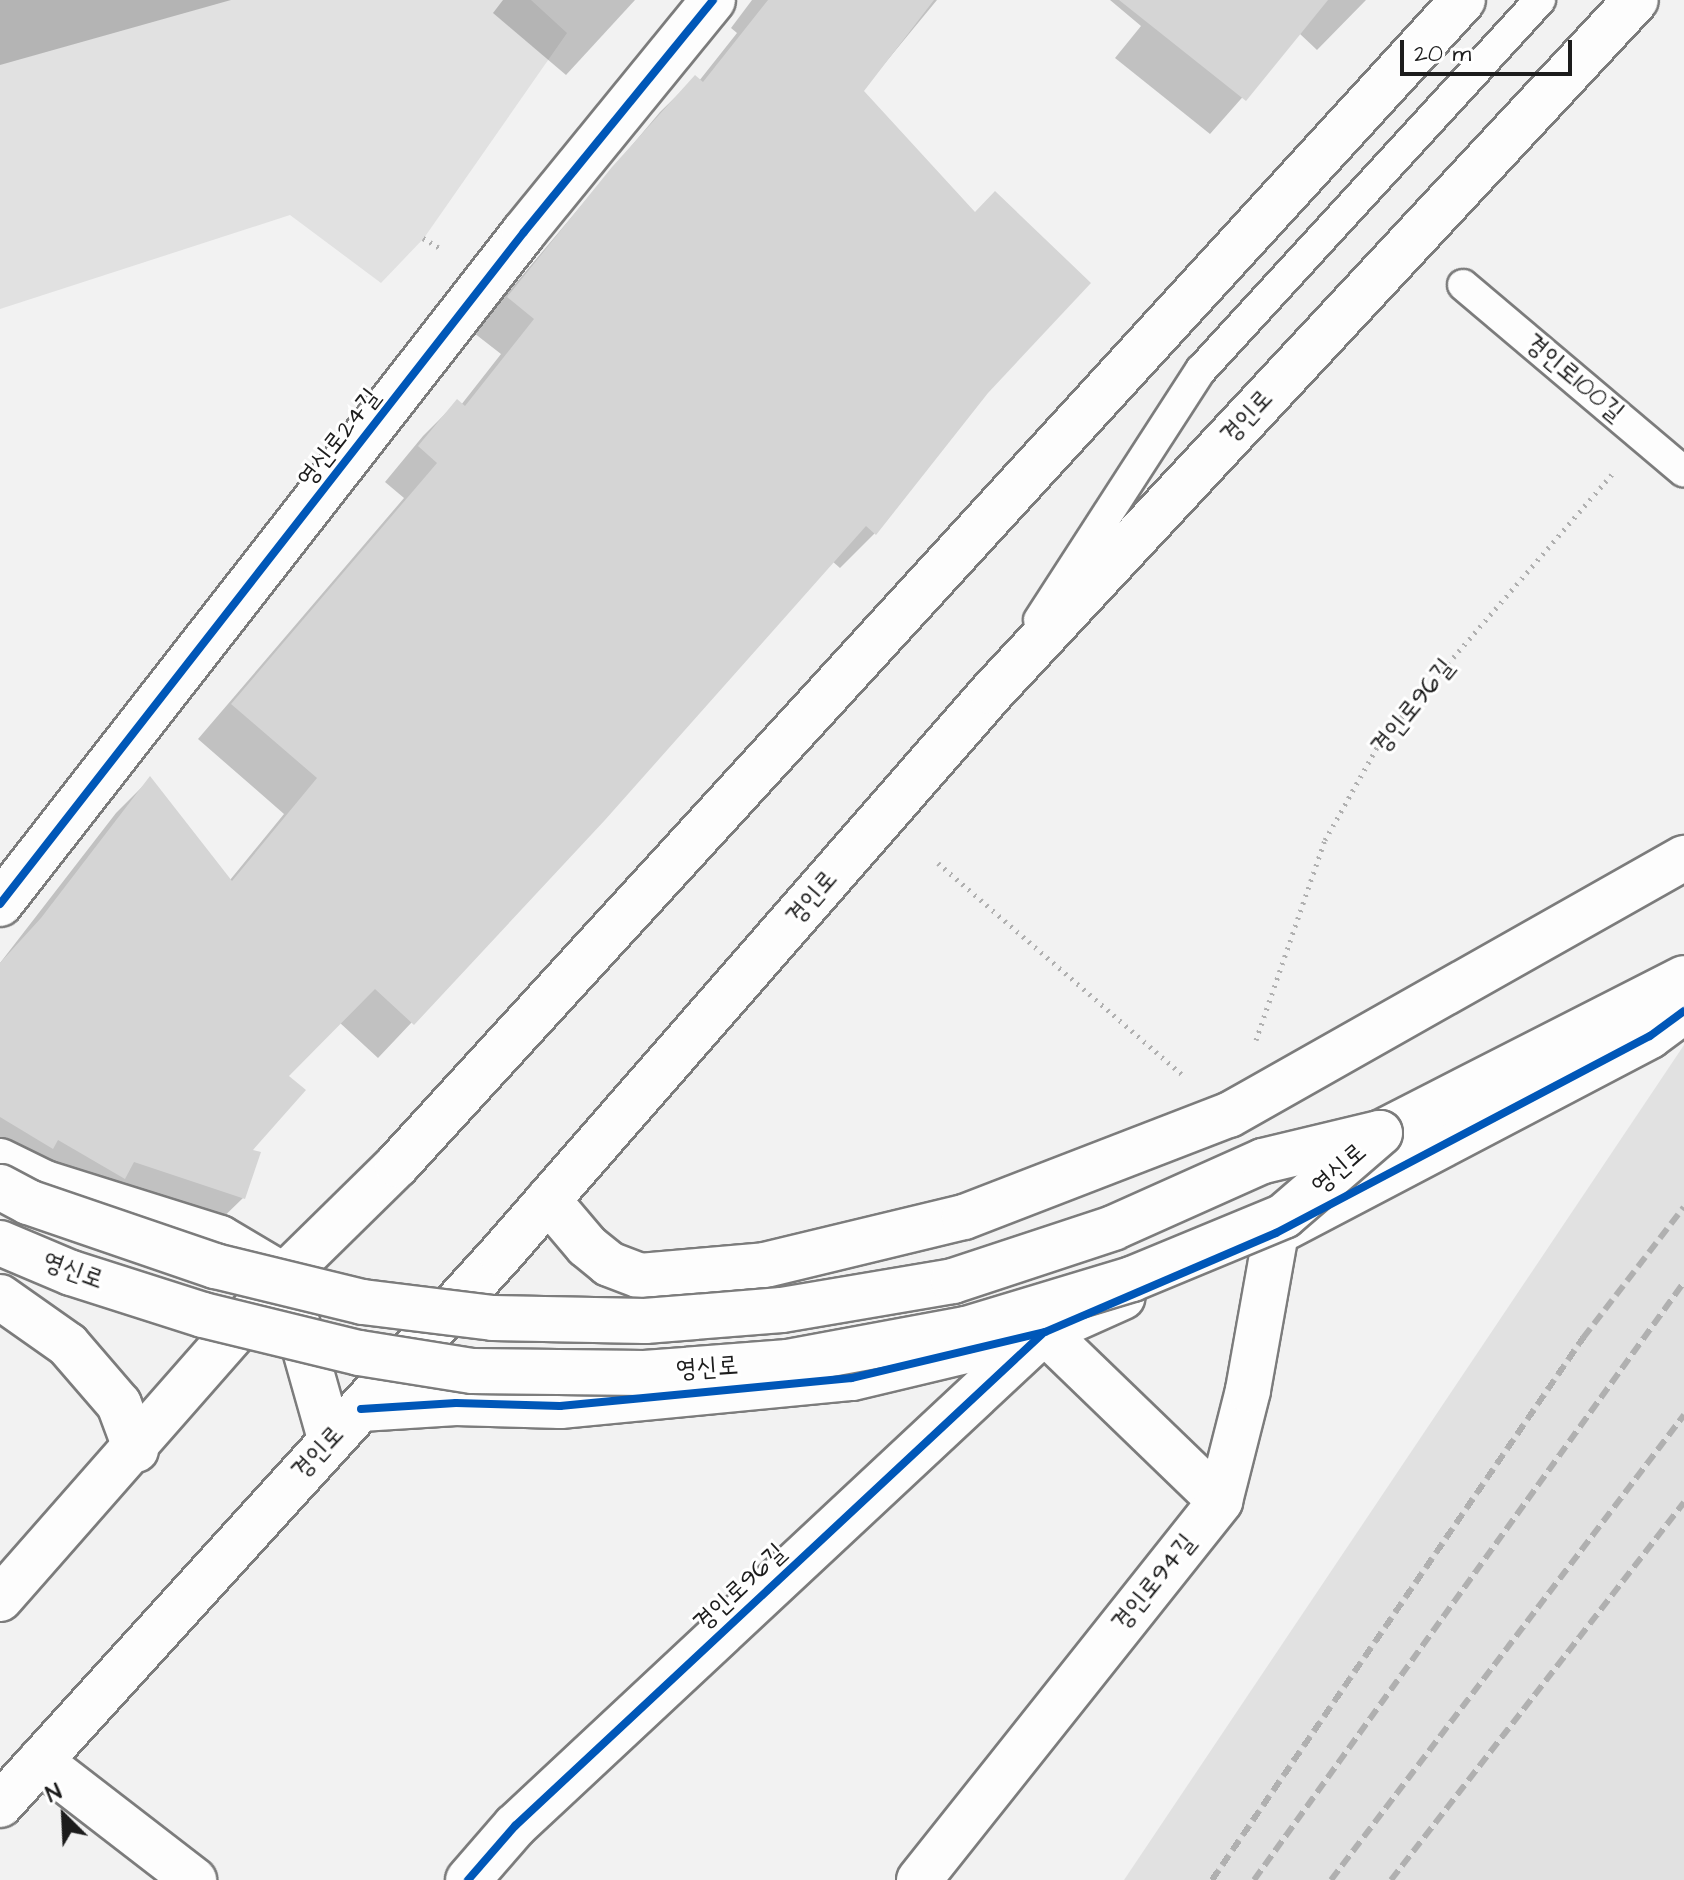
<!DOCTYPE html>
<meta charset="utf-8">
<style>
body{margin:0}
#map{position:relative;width:1684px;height:1880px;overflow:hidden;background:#f2f2f2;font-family:"Architects Daughter","Poor Story",sans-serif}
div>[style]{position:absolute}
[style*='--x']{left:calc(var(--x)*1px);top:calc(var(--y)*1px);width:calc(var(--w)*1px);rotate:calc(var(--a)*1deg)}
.built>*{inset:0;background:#e1e1e1}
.shadow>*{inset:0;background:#0003}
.building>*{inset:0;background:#d5d5d5}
.path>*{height:5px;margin-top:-2.5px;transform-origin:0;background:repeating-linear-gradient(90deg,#b0b0b0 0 2px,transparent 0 8px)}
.roads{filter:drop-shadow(2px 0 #7c7c7c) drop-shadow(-2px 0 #7c7c7c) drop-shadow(0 2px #7c7c7c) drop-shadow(0 -2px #7c7c7c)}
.lane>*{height:30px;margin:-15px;padding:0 15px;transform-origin:15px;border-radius:15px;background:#fdfdfd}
.street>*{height:44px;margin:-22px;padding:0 22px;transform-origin:22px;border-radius:22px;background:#fdfdfd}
.secondary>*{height:44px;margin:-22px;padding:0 22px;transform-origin:22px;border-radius:22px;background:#fdfdfd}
.primary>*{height:44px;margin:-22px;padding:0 22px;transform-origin:22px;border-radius:22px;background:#fdfdfd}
.rail>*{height:6px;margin-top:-3px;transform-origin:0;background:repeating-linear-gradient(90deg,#b0b0b0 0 12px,transparent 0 18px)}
.bridges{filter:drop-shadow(2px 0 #7c7c7c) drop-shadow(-2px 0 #7c7c7c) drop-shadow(0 2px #7c7c7c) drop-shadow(0 -2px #7c7c7c)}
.secondary-bridge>*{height:44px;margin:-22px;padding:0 22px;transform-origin:22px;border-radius:22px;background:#fdfdfd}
.cycleway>*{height:8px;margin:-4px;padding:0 4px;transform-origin:4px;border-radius:4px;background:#0057b8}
span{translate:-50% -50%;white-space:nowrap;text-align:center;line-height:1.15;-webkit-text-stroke:6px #fff;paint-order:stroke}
.street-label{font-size:26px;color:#1c1c1c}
.north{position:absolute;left:24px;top:1776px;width:80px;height:80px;-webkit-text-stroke:6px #fff;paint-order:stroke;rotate:336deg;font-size:22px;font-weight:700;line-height:32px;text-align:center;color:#1c1c1c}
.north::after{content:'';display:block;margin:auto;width:28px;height:36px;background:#1c1c1c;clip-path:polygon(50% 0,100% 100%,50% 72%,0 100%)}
.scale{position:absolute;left:1400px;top:40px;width:172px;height:36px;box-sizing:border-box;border:4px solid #1c1c1c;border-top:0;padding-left:10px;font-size:24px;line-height:28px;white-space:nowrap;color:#1c1c1c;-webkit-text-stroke:6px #fff;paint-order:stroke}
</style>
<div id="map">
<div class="built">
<i style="clip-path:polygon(0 0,531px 0,567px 33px,424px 238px,381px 283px,290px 215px,0 309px)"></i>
<i style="clip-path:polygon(1684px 1045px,1684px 1880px,1124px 1880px)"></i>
</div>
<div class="shadow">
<i style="clip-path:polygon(0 0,231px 0,0 65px)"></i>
<i style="clip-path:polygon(503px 0,635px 0,566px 75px,493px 13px)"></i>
<i style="clip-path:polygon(752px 0,937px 0,862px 91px,987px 391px,874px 534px,840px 568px,832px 561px,604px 819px,378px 1058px,339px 1022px,287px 1076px,250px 1150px,243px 1198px,208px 1232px,0 1171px,0 963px,116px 813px,150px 779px,230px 880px,284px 814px,198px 739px,404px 498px,385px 482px,423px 436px,457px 402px,461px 405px,501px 354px,474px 333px,660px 112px,695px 78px,699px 81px,737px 33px,731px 28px)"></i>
<i style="clip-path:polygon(1110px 0,1366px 0,1317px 50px,1299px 33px,1210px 134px,1115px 58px,1141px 26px)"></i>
</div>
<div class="building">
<i style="clip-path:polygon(768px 0,934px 0,864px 91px,975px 212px,995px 191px,1091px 283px,988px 393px,876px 535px,866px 526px,605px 820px,414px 1025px,375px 989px,289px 1076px,306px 1090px,253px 1150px,261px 1152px,245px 1199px,134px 1162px,125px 1179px,58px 1140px,53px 1149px,0 1117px,0 963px,41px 918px,150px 776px,232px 881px,317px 778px,231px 704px,437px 463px,418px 446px,457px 399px,465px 406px,534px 319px,507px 297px,612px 167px,695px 75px,703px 82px)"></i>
<i style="clip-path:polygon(1119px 0,1328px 0,1246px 101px)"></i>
</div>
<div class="path">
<i style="--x:423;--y:238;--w:23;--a:31"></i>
<i style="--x:938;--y:863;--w:327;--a:40.9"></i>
<i style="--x:1256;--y:1040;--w:212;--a:-71"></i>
<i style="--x:1325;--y:840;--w:112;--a:-60.7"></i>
<i style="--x:1380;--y:742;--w:359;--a:-49.1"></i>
</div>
<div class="roads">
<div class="lane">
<i style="--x:1463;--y:285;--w:289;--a:40.2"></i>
<i style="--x:1039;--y:620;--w:298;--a:-57.1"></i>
<i style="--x:1201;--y:370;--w:502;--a:-47.5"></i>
</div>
<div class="street">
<i style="--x:0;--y:904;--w:852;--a:-52.05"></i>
<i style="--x:524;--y:232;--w:299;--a:-50.8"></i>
<i style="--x:548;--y:1200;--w:60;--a:49.7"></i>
<i style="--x:587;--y:1246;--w:28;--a:39"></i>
<i style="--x:609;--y:1264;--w:33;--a:21"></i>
<i style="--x:640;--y:1276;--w:125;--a:-5"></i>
<i style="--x:765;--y:1265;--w:205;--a:-13.6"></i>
<i style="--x:964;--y:1217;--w:284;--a:-21.1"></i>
<i style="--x:1229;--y:1115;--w:523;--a:-29.46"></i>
<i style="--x:1279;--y:1231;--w:419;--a:-27.7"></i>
<i style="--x:1650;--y:1036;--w:42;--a:-36.3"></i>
<i style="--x:1045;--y:1332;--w:243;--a:44"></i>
<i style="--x:361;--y:1409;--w:95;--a:-3.6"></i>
<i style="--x:456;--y:1403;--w:104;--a:1.7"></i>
<i style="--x:560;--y:1406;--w:293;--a:-5.5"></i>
<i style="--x:852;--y:1378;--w:198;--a:-13.4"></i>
<i style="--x:1045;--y:1332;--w:85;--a:-24.2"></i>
<i style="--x:40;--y:1761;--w:195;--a:37.7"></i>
<i style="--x:468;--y:1880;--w:72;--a:-49"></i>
<i style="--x:515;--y:1826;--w:722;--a:-43.04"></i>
<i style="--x:919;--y:1880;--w:484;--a:-51.5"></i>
<i style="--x:1220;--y:1501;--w:114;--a:-75.8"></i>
<i style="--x:1248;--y:1390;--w:159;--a:-79.9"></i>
</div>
<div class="secondary">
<i style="--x:1380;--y:1133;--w:341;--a:-27"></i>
<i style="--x:0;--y:1161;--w:50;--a:26.1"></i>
<i style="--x:45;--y:1183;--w:183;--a:17.4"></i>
<i style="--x:220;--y:1238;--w:74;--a:30.7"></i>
<i style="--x:284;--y:1276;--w:169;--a:74.2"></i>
<i style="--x:0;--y:1297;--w:83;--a:35.2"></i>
<i style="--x:68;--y:1345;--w:78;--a:49.2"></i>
<i style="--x:119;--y:1404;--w:49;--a:69.7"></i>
</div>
<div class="primary">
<i style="--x:0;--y:1599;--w:430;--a:-48.7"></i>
<i style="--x:284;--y:1276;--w:158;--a:-44.5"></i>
<i style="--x:397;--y:1165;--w:1579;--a:-47.54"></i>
<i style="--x:0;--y:1805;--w:745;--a:-47.72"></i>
<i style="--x:501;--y:1254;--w:746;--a:-48.86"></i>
<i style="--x:992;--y:692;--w:945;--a:-47.06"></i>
</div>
</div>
<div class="rail">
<i style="--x:1212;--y:1880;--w:657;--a:-55.61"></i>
<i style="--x:1583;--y:1338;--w:165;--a:-52.4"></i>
<i style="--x:1254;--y:1880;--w:737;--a:-54.28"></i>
<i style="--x:1331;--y:1880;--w:584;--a:-52.8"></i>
<i style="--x:1391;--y:1880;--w:478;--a:-52.2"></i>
</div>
<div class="bridges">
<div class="secondary-bridge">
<i style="--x:0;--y:1187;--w:32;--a:28"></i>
<i style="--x:28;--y:1202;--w:198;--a:18.9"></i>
<i style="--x:215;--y:1266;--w:152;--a:13.7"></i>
<i style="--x:363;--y:1302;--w:131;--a:7"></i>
<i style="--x:493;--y:1318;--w:152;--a:1.1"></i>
<i style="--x:645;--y:1321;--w:137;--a:-4.6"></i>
<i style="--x:782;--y:1310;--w:173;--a:-9.6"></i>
<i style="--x:953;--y:1281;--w:169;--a:-18.3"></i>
<i style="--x:1113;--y:1228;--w:164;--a:-24.1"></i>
<i style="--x:1263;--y:1161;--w:120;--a:-13.5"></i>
<i style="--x:1380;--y:1133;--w:127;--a:139.2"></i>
<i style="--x:1284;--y:1216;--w:165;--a:157.5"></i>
<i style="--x:1132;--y:1279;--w:173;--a:163.2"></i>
<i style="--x:966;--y:1329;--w:181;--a:169.5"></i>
<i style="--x:788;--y:1362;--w:144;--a:175.6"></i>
<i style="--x:644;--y:1373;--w:172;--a:-179.3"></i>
<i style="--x:472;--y:1371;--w:114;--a:-170.9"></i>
<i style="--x:359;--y:1353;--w:161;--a:-166.3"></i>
<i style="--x:203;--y:1315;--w:139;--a:-162.3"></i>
<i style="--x:71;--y:1273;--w:77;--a:-157.1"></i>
</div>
</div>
<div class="cycleway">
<i style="--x:0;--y:904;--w:852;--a:-52.05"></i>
<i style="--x:524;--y:232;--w:299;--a:-50.8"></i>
<i style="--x:361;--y:1409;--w:95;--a:-3.6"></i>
<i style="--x:456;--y:1403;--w:104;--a:1.7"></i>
<i style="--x:560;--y:1406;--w:293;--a:-5.5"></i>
<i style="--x:852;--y:1378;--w:198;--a:-13.4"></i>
<i style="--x:1045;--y:1332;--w:251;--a:-23.2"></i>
<i style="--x:1276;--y:1233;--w:423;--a:-27.8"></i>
<i style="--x:1650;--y:1036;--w:42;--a:-36.3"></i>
<i style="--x:468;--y:1880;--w:72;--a:-49"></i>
<i style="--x:515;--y:1826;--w:721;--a:-43.03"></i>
</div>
<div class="street-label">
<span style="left:1574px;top:378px;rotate:40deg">경인로100길</span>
<span style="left:1247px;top:417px;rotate:-47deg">경인로</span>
<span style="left:339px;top:438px;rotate:-52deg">영신로24길</span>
<span style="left:1413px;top:707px;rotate:-51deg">경인로96길</span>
<span style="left:812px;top:898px;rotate:-49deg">경인로</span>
<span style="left:1339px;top:1169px;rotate:-41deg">영신로</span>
<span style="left:73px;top:1271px;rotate:20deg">영신로</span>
<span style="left:707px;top:1368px;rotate:-4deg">영신로</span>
<span style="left:318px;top:1453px;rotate:-47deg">경인로</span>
<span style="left:1154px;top:1583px;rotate:-51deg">경인로94길</span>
<span style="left:740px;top:1588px;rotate:-43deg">경인로96길</span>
</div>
<div class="north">N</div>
<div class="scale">20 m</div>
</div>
